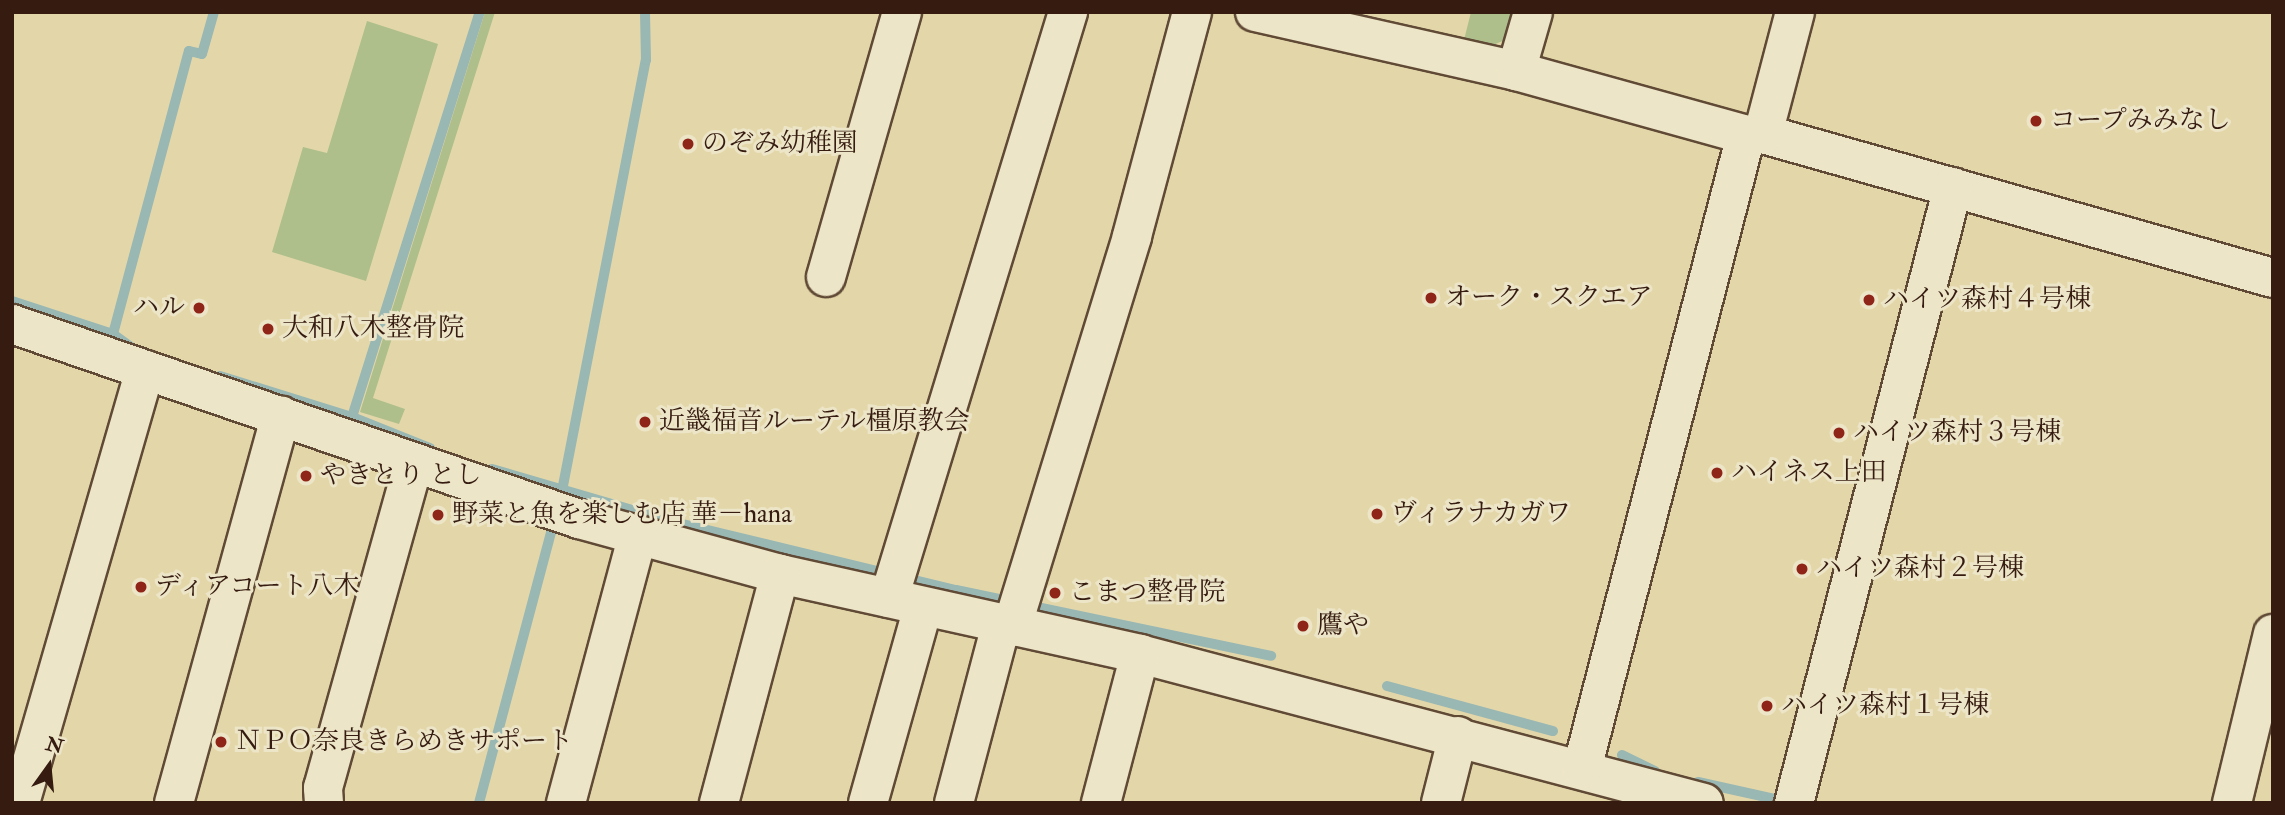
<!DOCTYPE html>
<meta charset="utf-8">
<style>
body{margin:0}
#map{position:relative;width:2285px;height:815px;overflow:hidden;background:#e3d7a9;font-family:"IM FELL Double Pica","Noto Serif JP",serif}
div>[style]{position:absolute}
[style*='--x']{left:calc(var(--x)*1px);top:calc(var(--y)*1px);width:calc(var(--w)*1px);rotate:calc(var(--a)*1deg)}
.green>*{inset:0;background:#aebf8c}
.stream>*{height:10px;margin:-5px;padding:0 5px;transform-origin:5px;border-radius:5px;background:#99b7b3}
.roads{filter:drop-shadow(2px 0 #604a36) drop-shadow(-2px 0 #604a36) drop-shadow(0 2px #604a36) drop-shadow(0 -2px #604a36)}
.minor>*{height:38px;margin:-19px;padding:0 19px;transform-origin:19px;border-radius:19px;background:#ede5c7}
.dots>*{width:19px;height:19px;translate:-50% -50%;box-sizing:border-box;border:4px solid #ede5c7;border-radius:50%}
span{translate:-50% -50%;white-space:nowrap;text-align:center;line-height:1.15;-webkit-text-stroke:6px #ede5c7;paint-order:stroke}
.poi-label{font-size:26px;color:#351b10}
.left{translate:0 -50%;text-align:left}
.right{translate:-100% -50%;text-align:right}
.frame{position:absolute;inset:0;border:14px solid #351b10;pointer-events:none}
.north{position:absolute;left:14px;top:731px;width:70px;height:70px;-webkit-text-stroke:5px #ede5c7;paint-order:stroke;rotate:15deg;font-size:19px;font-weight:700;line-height:28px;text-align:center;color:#351b10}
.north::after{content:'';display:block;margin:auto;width:24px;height:32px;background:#351b10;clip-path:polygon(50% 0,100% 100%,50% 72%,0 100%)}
</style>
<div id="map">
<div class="green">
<i style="clip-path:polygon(485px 12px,495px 12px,373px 398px,405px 409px,399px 424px,360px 412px)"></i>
<i style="clip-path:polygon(1471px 12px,1517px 12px,1510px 38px,1483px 49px,1463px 44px)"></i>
<i style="clip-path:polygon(367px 21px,438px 44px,366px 281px,272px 252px,303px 147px,327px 153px)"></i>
</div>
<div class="stream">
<i style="--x:12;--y:301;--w:106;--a:18.1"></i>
<i style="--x:113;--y:334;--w:27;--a:36"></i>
<i style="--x:113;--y:334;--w:293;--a:-75"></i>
<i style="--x:189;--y:51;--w:13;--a:13"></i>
<i style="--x:202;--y:54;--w:44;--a:-74.1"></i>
<i style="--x:220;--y:376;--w:138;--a:17.3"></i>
<i style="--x:352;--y:417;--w:84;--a:21.7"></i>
<i style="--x:352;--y:417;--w:425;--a:-72.5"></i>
<i style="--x:492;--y:469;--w:181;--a:16.3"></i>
<i style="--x:666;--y:520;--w:298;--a:13.6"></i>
<i style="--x:956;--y:590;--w:322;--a:11.8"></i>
<i style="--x:561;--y:496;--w:444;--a:-79"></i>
<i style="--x:646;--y:60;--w:48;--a:-91.2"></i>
<i style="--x:1387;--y:686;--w:172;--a:15.2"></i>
<i style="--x:1622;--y:755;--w:37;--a:26"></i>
<i style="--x:1698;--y:782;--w:92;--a:12.5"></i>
<i style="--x:479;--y:803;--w:295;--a:-75.1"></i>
</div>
<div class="roads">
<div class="minor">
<i style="--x:1255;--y:12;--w:268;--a:12.7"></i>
<i style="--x:1516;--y:71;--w:239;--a:15.5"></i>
<i style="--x:1746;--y:135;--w:17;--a:-3"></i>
<i style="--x:1763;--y:134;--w:530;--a:15.77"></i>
<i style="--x:1516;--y:71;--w:61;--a:-73.9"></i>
<i style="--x:1763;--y:134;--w:126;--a:-75.3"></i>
<i style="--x:826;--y:277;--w:276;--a:-74"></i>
<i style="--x:12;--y:324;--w:600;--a:18.98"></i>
<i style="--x:579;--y:519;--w:208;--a:15.3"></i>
<i style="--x:780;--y:574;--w:369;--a:12.5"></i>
<i style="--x:1140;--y:654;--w:583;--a:14.8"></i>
<i style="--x:889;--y:598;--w:613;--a:-73.01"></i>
<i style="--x:1012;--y:627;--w:409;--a:-72.9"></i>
<i style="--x:1132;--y:236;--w:232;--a:-75"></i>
<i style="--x:1582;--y:769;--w:655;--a:-75.5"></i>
<i style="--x:20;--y:803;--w:451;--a:-73.9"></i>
<i style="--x:174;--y:803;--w:402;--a:-74.6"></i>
<i style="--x:324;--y:803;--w:15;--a:-94"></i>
<i style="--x:323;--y:788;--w:338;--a:-74.4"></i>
<i style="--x:566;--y:803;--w:278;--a:-75"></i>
<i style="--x:719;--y:803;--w:237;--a:-75.1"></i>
<i style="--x:868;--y:803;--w:204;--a:-74.3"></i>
<i style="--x:954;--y:803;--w:184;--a:-75.2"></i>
<i style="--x:1101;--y:803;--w:154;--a:-75.3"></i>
<i style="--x:1441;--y:803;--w:69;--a:-75.8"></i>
<i style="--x:1794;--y:803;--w:636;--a:-75.53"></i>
<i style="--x:2232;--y:803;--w:174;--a:-76.4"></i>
</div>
</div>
<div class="dots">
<i style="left:2036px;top:121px;background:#8f2418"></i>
<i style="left:688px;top:144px;background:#8f2418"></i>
<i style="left:1431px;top:298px;background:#8f2418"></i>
<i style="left:1869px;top:300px;background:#8f2418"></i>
<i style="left:199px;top:308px;background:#8f2418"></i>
<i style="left:268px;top:329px;background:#8f2418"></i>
<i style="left:645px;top:422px;background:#8f2418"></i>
<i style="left:1839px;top:433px;background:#8f2418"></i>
<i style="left:1717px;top:473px;background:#8f2418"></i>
<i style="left:306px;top:476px;background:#8f2418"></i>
<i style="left:1377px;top:514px;background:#8f2418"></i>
<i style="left:438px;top:515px;background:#8f2418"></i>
<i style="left:1802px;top:569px;background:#8f2418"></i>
<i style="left:141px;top:587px;background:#8f2418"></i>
<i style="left:1055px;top:593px;background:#8f2418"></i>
<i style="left:1303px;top:626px;background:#8f2418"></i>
<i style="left:1767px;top:706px;background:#8f2418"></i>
<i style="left:221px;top:742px;background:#8f2418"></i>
</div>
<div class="poi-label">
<span class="left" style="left:2050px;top:121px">コープみみなし</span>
<span class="left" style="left:702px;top:144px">のぞみ幼稚園</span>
<span class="left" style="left:1445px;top:298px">オーク・スクエア</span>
<span class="left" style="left:1883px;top:300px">ハイツ森村４号棟</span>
<span class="right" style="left:185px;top:308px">ハル</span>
<span class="left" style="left:282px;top:329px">大和八木整骨院</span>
<span class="left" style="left:659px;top:422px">近畿福音ルーテル橿原教会</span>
<span class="left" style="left:1853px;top:433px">ハイツ森村３号棟</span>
<span class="left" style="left:1731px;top:473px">ハイネス上田</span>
<span class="left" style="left:320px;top:476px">やきとり とし</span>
<span class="left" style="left:1391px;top:514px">ヴィラナカガワ</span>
<span class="left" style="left:452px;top:515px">野菜と魚を楽しむ店 華－hana</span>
<span class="left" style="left:1816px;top:569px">ハイツ森村２号棟</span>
<span class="left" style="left:155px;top:587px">ディアコート八木</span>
<span class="left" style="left:1069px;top:593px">こまつ整骨院</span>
<span class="left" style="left:1317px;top:626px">鷹や</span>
<span class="left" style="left:1781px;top:706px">ハイツ森村１号棟</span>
<span class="left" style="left:235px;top:742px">ＮＰＯ奈良きらめきサポート</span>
</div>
<div class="frame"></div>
<div class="north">N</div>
</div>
